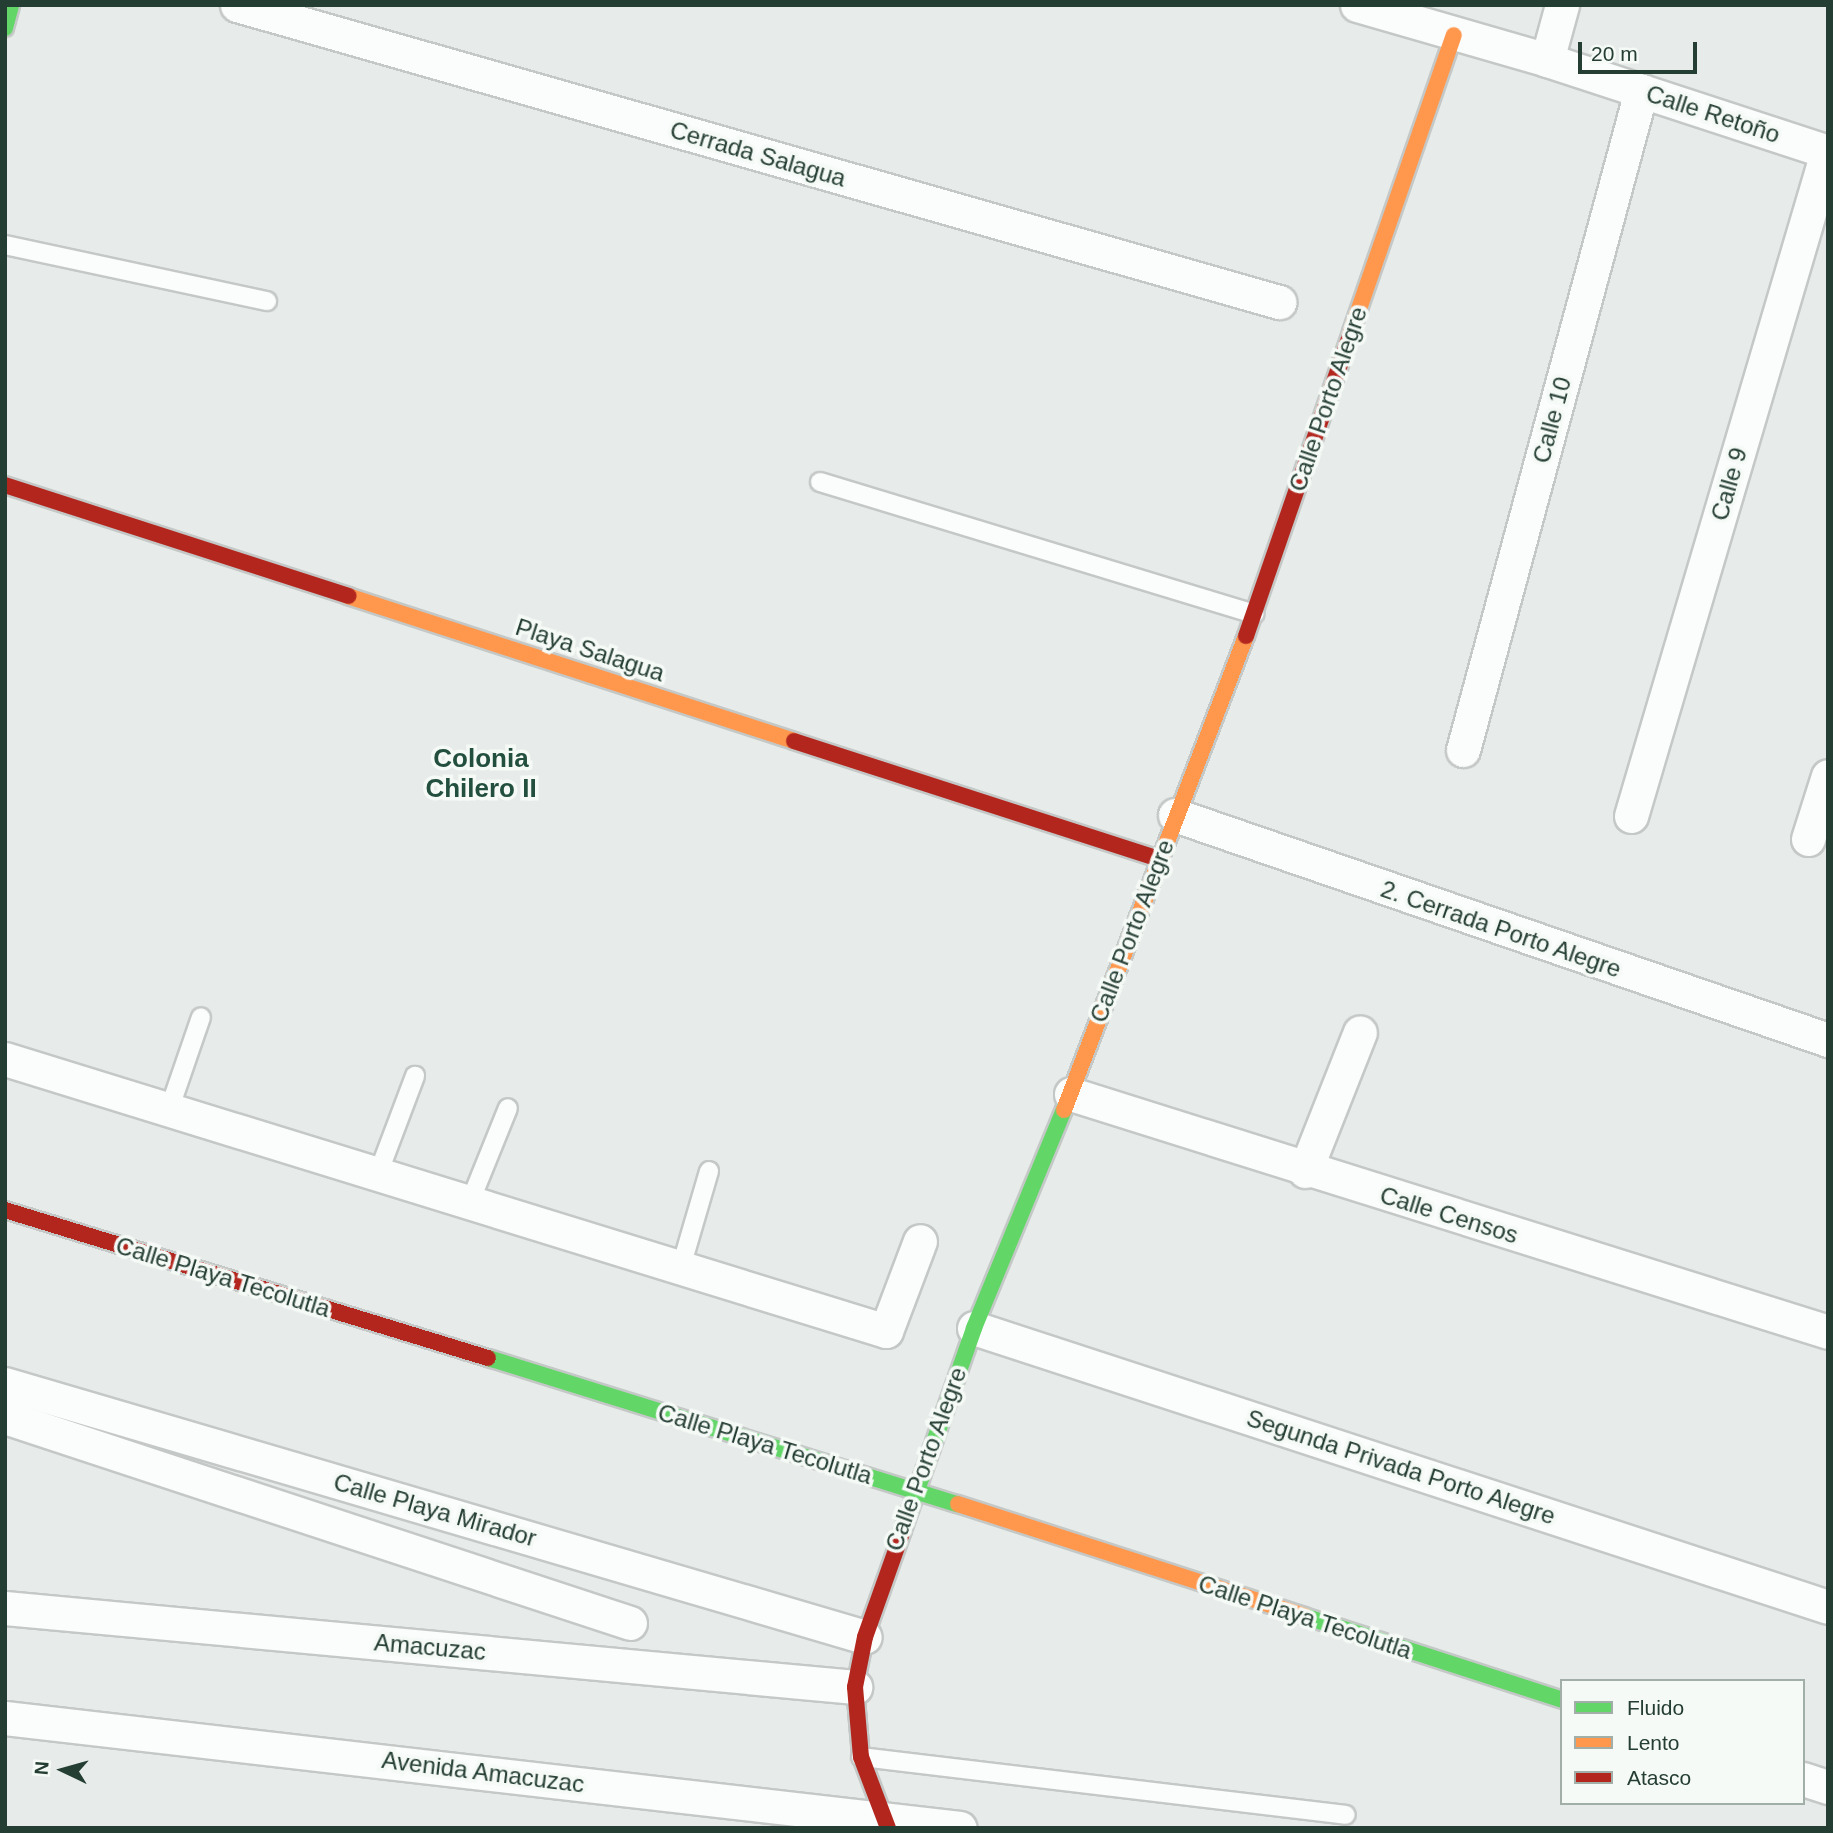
<!DOCTYPE html>
<meta charset="utf-8">
<style>
body{margin:0}
#map{position:relative;width:1833px;height:1833px;overflow:hidden;background:#e7ebe9;font-family:Helvetica,sans-serif}
div>[style]{position:absolute}
[style*='--x']{left:calc(var(--x)*1px);top:calc(var(--y)*1px);width:calc(var(--w)*1px);rotate:calc(var(--a)*1deg)}
.roads{filter:drop-shadow(2px 0 #c4c8c6) drop-shadow(-2px 0 #c4c8c6) drop-shadow(0 2px #c4c8c6) drop-shadow(0 -2px #c4c8c6)}
.lane>*{height:18px;margin:-9px;padding:0 9px;transform-origin:9px;border-radius:9px;background:#fbfcfc}
.street>*{height:33px;margin:-16.5px;padding:0 16.5px;transform-origin:16.5px;border-radius:16.5px;background:#fbfcfc}
.fast>*{height:16px;margin:-8px;padding:0 8px;transform-origin:8px;border-radius:8px;background:#63d668}
.slow>*{height:16px;margin:-8px;padding:0 8px;transform-origin:8px;border-radius:8px;background:#ff974d}
.jam>*{height:16px;margin:-8px;padding:0 8px;transform-origin:8px;border-radius:8px;background:#b3261e}
span{translate:-50% -50%;white-space:nowrap;text-align:center;line-height:1.15;-webkit-text-stroke:7px #f5faf7;paint-order:stroke}
.street-label{font-size:24px;color:#253e34}
.neighbourhood-label{font-size:26px;color:#224f3e;font-weight:700}
.frame{position:absolute;inset:0;border:7px solid #253e34;pointer-events:none}
.legend{position:absolute;left:1560px;top:1679px;width:245px;height:126px;box-sizing:border-box;background:#f5faf7;border:2px solid #a2afa9;margin:0;padding:9px 12px;list-style:none;font-size:21px;color:#253e34}
.legend li{display:flex;align-items:center;gap:14px;height:35px}
.legend b{width:35px;border:2px solid #a2afa9}
.north{position:absolute;left:28px;top:1735px;width:70px;height:70px;-webkit-text-stroke:5px #f5faf7;paint-order:stroke;rotate:275deg;font-size:19px;font-weight:700;line-height:28px;text-align:center;color:#253e34}
.north::after{content:'';display:block;margin:auto;width:24px;height:32px;background:#253e34;clip-path:polygon(50% 0,100% 100%,50% 72%,0 100%)}
.scale{position:absolute;left:1578px;top:42px;width:119px;height:32px;box-sizing:border-box;border:4px solid #253e34;border-top:0;padding-left:9px;font-size:21px;line-height:24px;white-space:nowrap;color:#253e34;-webkit-text-stroke:5px #f5faf7;paint-order:stroke}
</style>
<div id="map">
<div class="roads">
<div class="lane">
<i style="--x:5;--y:245;--w:268;--a:12.1"></i>
<i style="--x:820;--y:482;--w:454;--a:16.9"></i>
<i style="--x:169;--y:1110;--w:98;--a:-71"></i>
<i style="--x:378;--y:1174;--w:105;--a:-69.3"></i>
<i style="--x:470;--y:1202;--w:101;--a:-68"></i>
<i style="--x:681;--y:1267;--w:100;--a:-73.7"></i>
<i style="--x:861;--y:1757;--w:488;--a:6.8"></i>
</div>
<div class="street">
<i style="--x:237;--y:5;--w:1084;--a:15.91"></i>
<i style="--x:1357;--y:5;--w:198;--a:16.1"></i>
<i style="--x:1547;--y:60;--w:296;--a:18.1"></i>
<i style="--x:1547;--y:60;--w:57;--a:-74.7"></i>
<i style="--x:1463;--y:750;--w:683;--a:-74.88"></i>
<i style="--x:1175;--y:815;--w:691;--a:19.01"></i>
<i style="--x:1631;--y:816;--w:692;--a:-73.55"></i>
<i style="--x:1808;--y:839;--w:66;--a:-72.4"></i>
<i style="--x:5;--y:1059;--w:922;--a:17.16"></i>
<i style="--x:886;--y:1331;--w:96;--a:-69.3"></i>
<i style="--x:1071;--y:1094;--w:794;--a:17.45"></i>
<i style="--x:1305;--y:1171;--w:149;--a:-68.4"></i>
<i style="--x:974;--y:1328;--w:898;--a:18.09"></i>
<i style="--x:5;--y:1384;--w:896;--a:16.39"></i>
<i style="--x:5;--y:1417;--w:658;--a:18.24"></i>
<i style="--x:5;--y:1608;--w:854;--a:5.31"></i>
<i style="--x:5;--y:1718;--w:961;--a:6.57"></i>
<i style="--x:1803;--y:1779;--w:26;--a:18"></i>
</div>
<div class="fast">
<i style="--x:5;--y:28;--w:24;--a:-75"></i>
<i style="--x:488;--y:1358;--w:492;--a:17.3"></i>
<i style="--x:903;--y:1530;--w:214;--a:-70.6"></i>
<i style="--x:974;--y:1328;--w:236;--a:-67.6"></i>
<i style="--x:1304;--y:1616;--w:271;--a:18"></i>
</div>
<div class="slow">
<i style="--x:1351;--y:332;--w:314;--a:-70.9"></i>
<i style="--x:348;--y:596;--w:469;--a:18"></i>
<i style="--x:1064;--y:1110;--w:508;--a:-68.99"></i>
<i style="--x:958;--y:1504;--w:364;--a:17.9"></i>
</div>
<div class="jam">
<i style="--x:5;--y:485;--w:361;--a:17.9"></i>
<i style="--x:1246;--y:636;--w:322;--a:-70.9"></i>
<i style="--x:794;--y:741;--w:385;--a:17.9"></i>
<i style="--x:5;--y:1210;--w:505;--a:17.04"></i>
<i style="--x:888;--y:1828;--w:76;--a:-110.8"></i>
<i style="--x:861;--y:1757;--w:70;--a:-94.9"></i>
<i style="--x:855;--y:1687;--w:51;--a:-78.7"></i>
<i style="--x:865;--y:1637;--w:114;--a:-70.4"></i>
</div>
</div>
<div class="street-label">
<span style="left:1713px;top:114px;rotate:18deg">Calle Retoño</span>
<span style="left:758px;top:154px;rotate:16deg">Cerrada Salagua</span>
<span style="left:1328px;top:399px;rotate:-71deg">Calle Porto Alegre</span>
<span style="left:1552px;top:420px;rotate:-75deg">Calle 10</span>
<span style="left:1729px;top:484px;rotate:-74deg">Calle 9</span>
<span style="left:590px;top:650px;rotate:18deg">Playa Salagua</span>
<span style="left:1501px;top:929px;rotate:19deg">2. Cerrada Porto Alegre</span>
<span style="left:1132px;top:931px;rotate:-69deg">Calle Porto Alegre</span>
<span style="left:1449px;top:1215px;rotate:17deg">Calle Censos</span>
<span style="left:223px;top:1277px;rotate:17deg">Calle Playa Tecolutla</span>
<span style="left:765px;top:1444px;rotate:17deg">Calle Playa Tecolutla</span>
<span style="left:926px;top:1459px;rotate:-70deg">Calle Porto Alegre</span>
<span style="left:1401px;top:1467px;rotate:18deg">Segunda Privada Porto Alegre</span>
<span style="left:435px;top:1510px;rotate:16deg">Calle Playa Mirador</span>
<span style="left:1305px;top:1617px;rotate:18deg">Calle Playa Tecolutla</span>
<span style="left:430px;top:1647px;rotate:5deg">Amacuzac</span>
<span style="left:483px;top:1772px;rotate:7deg">Avenida Amacuzac</span>
</div>
<div class="neighbourhood-label">
<span style="left:481px;top:774px">Colonia<br>Chilero II</span>
</div>
<div class="frame"></div>
<ul class="legend">
<li><b style="height:9px;background:#63d668"></b>Fluido</li>
<li><b style="height:9px;background:#ff974d"></b>Lento</li>
<li><b style="height:9px;background:#b3261e"></b>Atasco</li>
</ul>
<div class="north">N</div>
<div class="scale">20 m</div>
</div>
